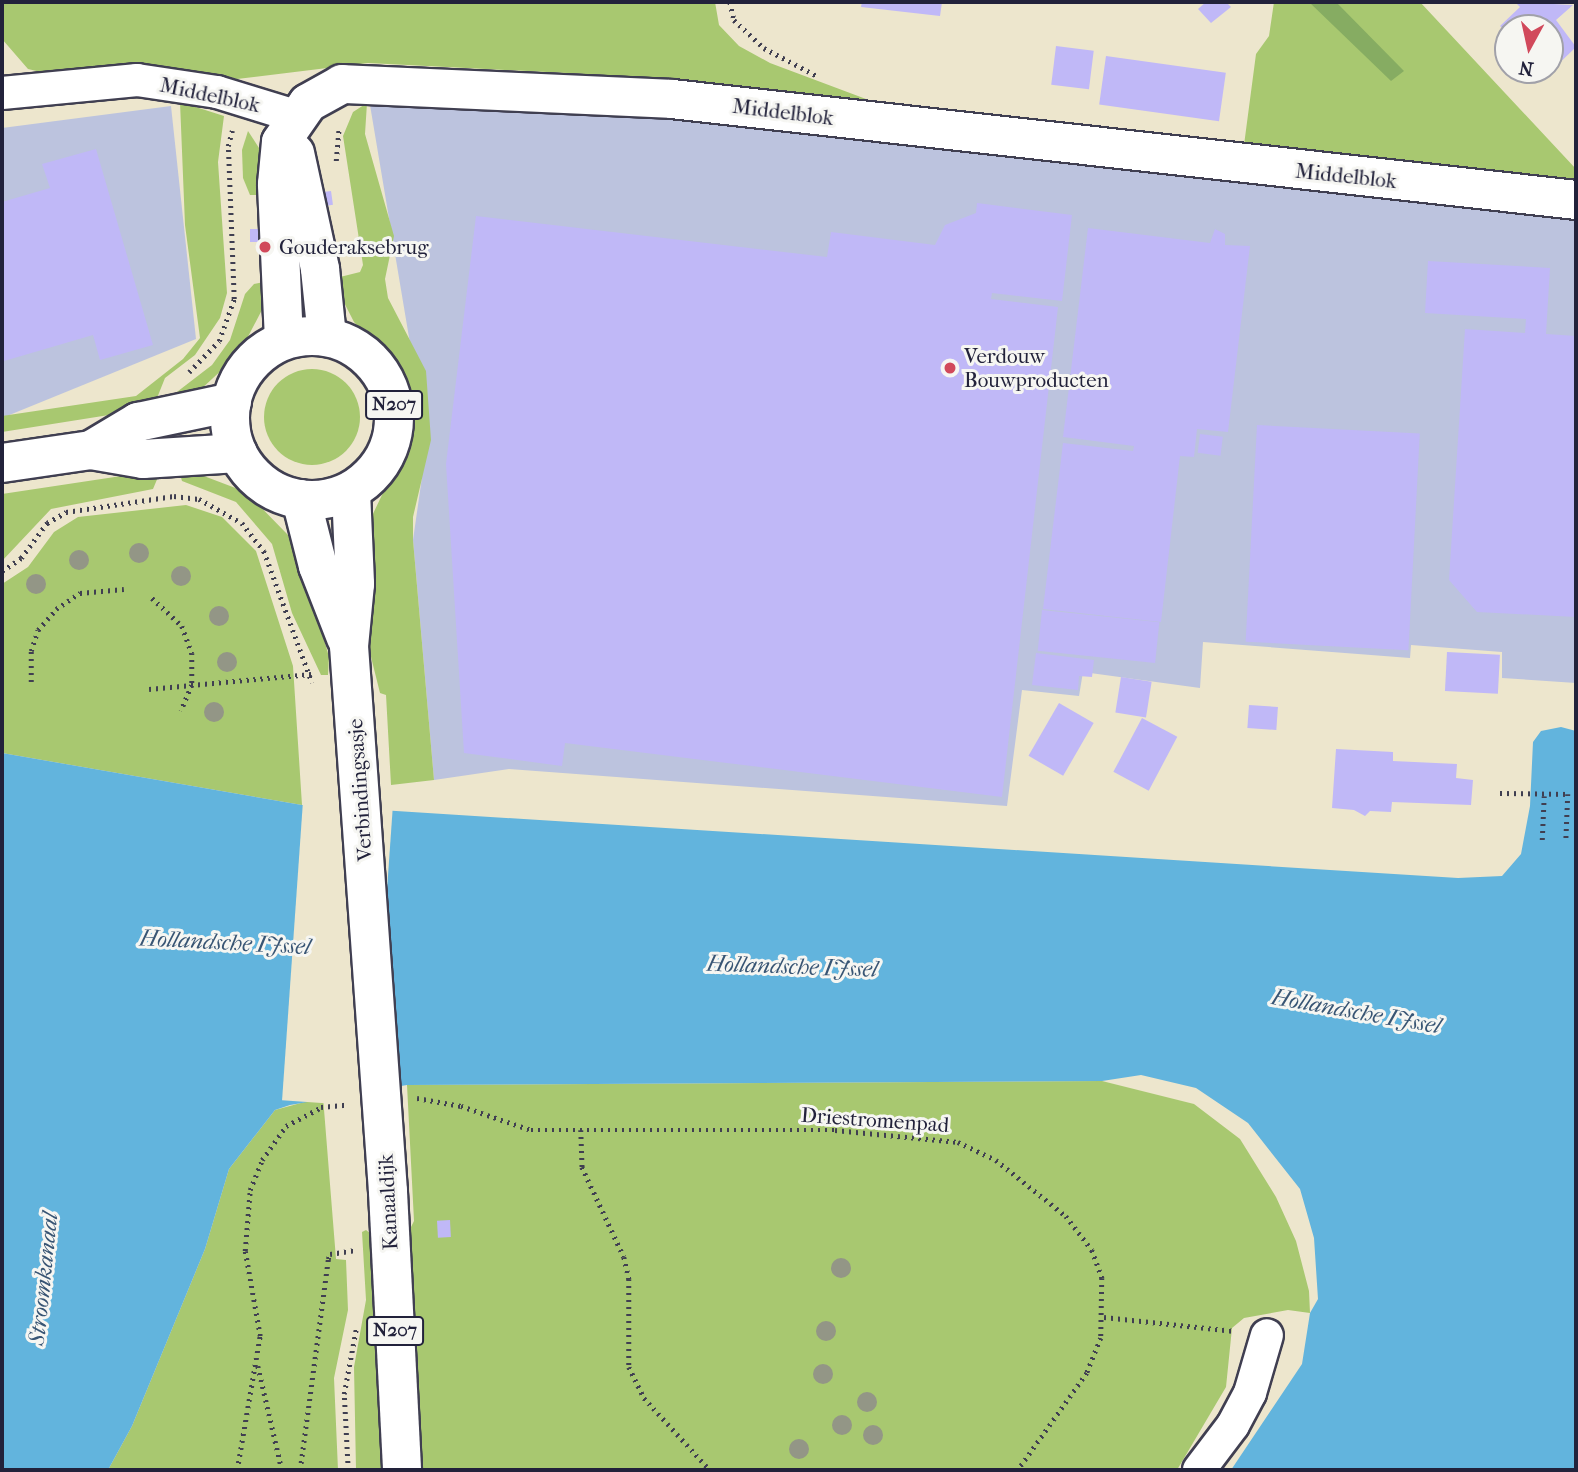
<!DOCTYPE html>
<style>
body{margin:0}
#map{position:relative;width:1578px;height:1472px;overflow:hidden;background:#ede6cd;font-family:"IM FELL French Canon",serif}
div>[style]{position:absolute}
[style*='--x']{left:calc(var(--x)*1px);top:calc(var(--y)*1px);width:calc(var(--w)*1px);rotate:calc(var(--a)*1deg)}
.industrial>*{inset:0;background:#bcc3de}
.green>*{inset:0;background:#a8c870}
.round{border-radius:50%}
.forest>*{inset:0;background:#86ac62}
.water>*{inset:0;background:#62b4dd}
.pier>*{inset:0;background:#ede6cd;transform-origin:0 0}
.building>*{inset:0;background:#c0b8f7;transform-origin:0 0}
.path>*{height:4.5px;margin-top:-2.25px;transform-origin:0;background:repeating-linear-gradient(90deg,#403f51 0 2px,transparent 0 7px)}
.roads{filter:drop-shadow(2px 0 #403f51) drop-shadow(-2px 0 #403f51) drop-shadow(0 2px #403f51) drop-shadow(0 -2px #403f51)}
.minor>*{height:32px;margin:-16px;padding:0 16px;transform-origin:16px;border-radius:16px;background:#fff}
.tertiary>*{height:38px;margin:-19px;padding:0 19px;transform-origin:19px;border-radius:19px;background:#fff}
.primary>*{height:38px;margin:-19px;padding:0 19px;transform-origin:19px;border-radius:19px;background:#fff}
.primary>.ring{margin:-19px;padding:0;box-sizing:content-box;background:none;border:38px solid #fff;border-radius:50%}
.trees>*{width:20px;height:20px;margin:-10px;border-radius:50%;background:#939686}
.dots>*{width:19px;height:19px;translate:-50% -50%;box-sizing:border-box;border:4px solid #f6f6f2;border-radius:50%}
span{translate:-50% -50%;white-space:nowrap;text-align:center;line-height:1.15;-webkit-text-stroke:6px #f6f6f2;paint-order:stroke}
.shield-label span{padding:2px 5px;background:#f6f6f2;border:2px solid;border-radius:5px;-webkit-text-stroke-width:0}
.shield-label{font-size:19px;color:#22223b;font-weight:700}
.street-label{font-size:21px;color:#22223b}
.poi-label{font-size:21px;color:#22223b}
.left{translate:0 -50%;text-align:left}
.water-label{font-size:23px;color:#385574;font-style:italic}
.frame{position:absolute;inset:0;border:4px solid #22223b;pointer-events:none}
.north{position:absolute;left:1494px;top:14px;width:70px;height:70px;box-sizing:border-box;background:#f6f6f2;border:2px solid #a1a1a9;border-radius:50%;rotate:188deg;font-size:19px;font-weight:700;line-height:28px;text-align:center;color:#22223b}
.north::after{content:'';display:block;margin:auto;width:24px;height:32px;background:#d1495b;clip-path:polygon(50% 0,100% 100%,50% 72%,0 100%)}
</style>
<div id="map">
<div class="industrial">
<i style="clip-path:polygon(387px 90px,1576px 201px,1576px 683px,1502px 678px,1502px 652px,1411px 645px,1410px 658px,1203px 642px,1200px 688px,1083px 672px,1079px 696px,1022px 690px,1007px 806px,509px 769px,434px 780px,413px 540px,422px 477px,419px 397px,370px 105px)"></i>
<i style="clip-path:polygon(171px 106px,196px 339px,2px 418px,2px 128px)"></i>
</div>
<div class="green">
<i style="clip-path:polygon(2px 2px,715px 2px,719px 25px,739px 46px,770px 63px,890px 108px,605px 75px,368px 63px,237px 79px,159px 65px,41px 72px,28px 69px,2px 39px)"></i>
<i style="clip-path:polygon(1274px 2px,1420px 2px,1576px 169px,1576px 181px,1244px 145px,1256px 54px,1269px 36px)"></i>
<i style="clip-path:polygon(180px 102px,224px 116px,218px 162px,227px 293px,220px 318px,195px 355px,165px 378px,153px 408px,2px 432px,2px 416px,136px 396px,183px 359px,200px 338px,185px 225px)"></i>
<i style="clip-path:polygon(367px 103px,365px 134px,394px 236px,385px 279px,388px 298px,426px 371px,431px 440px,413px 517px,413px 540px,434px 780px,391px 785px,386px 695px,380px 693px,370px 653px,366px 571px,371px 518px,403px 451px,409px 414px,398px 371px,354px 322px,332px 279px,360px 272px,363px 265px,343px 136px,353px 112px)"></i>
<i style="clip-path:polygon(248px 131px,261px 151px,260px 195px,250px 195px,243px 178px,242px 150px)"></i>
<i style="clip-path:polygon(264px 282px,264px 306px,239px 354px,199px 391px,173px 395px,212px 365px,230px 340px,245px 294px,254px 284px)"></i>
<i class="round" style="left:264px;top:369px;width:96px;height:96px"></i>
<i style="clip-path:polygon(161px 470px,153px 489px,51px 509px,2px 561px,2px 494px)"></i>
<i style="clip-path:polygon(188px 470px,246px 492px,288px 535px,311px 593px,329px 657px,328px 675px,321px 675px,292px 613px,272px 544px,236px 502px,182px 481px,179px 471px)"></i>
<i style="clip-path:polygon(186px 505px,222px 517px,256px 551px,293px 666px,302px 805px,2px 753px,2px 584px,28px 567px,54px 532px,78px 517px)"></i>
<i style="clip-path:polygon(1102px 1081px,1194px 1104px,1240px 1139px,1276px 1197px,1296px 1241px,1309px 1291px,1310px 1313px,1288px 1310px,1244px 1318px,1232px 1328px,1226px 1387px,1177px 1470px,422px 1470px,409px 1231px,414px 1221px,407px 1085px)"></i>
<i style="clip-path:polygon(323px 1097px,336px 1259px,346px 1260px,348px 1310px,334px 1378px,338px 1470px,108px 1470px,132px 1426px,205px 1249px,229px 1169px,275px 1110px)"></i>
<i style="clip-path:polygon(366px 1230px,371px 1234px,383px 1470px,356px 1470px,354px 1367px,366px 1300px,362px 1232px)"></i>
</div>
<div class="forest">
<i style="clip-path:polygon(1309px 2px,1336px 2px,1404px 71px,1391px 81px)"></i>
</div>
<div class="water">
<i style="clip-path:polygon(1561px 727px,1576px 731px,1576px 1470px,1231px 1470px,1302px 1364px,1310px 1313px,1318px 1299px,1314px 1238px,1300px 1189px,1248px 1123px,1196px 1088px,1141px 1075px,1102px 1081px,407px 1085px,290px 1105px,275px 1110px,229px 1169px,205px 1249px,132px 1426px,108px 1470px,2px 1470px,2px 753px,302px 805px,1458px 878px,1502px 876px,1521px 854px,1530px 806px,1533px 742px,1541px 731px)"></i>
</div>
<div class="pier">
<i style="left:303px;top:801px;width:90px;height:300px;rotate:4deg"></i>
</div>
<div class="building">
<i style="clip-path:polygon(862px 2px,942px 2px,940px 16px,861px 7px)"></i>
<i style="clip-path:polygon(1206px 2px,1226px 2px,1231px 7px,1211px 23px,1198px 9px)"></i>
<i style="clip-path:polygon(1515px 2px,1573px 5px,1556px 20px,1576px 47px,1547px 75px,1542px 70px,1550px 70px,1550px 28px,1508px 28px,1508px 52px,1496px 39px,1505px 30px,1500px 26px,1520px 7px)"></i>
<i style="left:1056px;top:46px;width:38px;height:39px;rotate:7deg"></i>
<i style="left:1106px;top:56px;width:121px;height:49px;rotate:8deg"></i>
<i style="clip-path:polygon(96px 149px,153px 345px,100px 360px,93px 335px,4px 361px,2px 202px,50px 188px,42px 164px)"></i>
<i style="left:331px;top:191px;width:14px;height:8px;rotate:82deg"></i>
<i style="clip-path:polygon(977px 203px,1072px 215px,1062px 301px,992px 293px,991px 299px,1058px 307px,1002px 797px,565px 743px,562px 766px,464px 753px,446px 464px,476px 216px,827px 257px,831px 232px,935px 245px,945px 225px,976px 213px)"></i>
<i style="clip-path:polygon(1088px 228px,1210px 243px,1215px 229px,1225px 234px,1225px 245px,1250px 246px,1228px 432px,1197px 429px,1194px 457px,1180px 456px,1161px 622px,1043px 609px,1063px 443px,1133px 451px,1134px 446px,1063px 437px)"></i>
<i style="left:250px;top:229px;width:8px;height:13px"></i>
<i style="clip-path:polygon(1428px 261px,1550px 268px,1546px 334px,1576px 336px,1576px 617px,1477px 612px,1449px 580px,1465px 329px,1525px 333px,1526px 319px,1425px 313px)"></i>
<i style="left:1257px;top:425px;width:163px;height:217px;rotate:3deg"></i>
<i style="left:1200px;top:434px;width:23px;height:19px;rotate:7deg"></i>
<i style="left:1042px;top:610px;width:118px;height:41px;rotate:6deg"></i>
<i style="left:1447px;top:652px;width:53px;height:39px;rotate:3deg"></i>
<i style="clip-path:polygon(1036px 653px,1094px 660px,1092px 677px,1079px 676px,1078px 690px,1032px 685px)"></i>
<i style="left:1121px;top:677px;width:31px;height:36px;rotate:9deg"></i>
<i style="left:1059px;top:703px;width:40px;height:61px;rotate:30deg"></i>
<i style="left:1249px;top:705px;width:29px;height:23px;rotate:4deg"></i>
<i style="left:1142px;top:718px;width:40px;height:61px;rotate:28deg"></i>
<i style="clip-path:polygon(1336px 749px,1393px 752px,1393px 761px,1457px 764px,1456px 778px,1473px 780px,1471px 805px,1392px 802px,1391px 812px,1370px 811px,1365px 816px,1354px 810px,1332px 808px)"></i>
<i style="left:450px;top:1220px;width:17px;height:13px;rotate:87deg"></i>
</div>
<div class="path">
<i style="--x:730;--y:2;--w:18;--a:77"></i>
<i style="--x:734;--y:20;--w:41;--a:43"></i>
<i style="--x:764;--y:48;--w:62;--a:27.8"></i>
<i style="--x:336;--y:161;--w:33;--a:-85"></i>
<i style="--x:189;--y:372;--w:43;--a:-45.9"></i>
<i style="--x:219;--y:341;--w:45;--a:-70.3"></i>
<i style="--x:234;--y:299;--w:153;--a:-92.2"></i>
<i style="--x:228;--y:146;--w:16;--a:-75"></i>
<i style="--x:2;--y:571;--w:23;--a:-34"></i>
<i style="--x:21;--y:558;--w:44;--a:-53.4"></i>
<i style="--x:47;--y:523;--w:22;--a:-30"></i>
<i style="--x:66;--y:512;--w:109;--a:-8.4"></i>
<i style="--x:174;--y:496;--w:25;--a:7"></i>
<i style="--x:199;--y:499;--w:49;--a:29.2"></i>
<i style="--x:242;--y:523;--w:36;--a:52"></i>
<i style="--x:264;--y:551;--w:140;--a:69.9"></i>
<i style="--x:152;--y:598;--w:41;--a:43"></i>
<i style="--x:182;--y:626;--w:29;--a:70"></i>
<i style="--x:192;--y:653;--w:32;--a:90"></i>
<i style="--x:192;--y:685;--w:28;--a:113"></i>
<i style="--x:31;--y:682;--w:31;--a:-90"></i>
<i style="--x:31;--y:651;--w:22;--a:-72"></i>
<i style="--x:38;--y:630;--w:28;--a:-49"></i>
<i style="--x:56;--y:609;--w:29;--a:-34"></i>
<i style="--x:80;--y:593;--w:44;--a:-5.2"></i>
<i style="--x:149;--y:689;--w:163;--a:-5.3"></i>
<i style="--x:1500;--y:793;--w:68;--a:0.8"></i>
<i style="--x:1568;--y:794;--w:47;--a:92.4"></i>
<i style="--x:1542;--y:840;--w:44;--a:-87.4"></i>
<i style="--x:417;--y:1098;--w:45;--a:10.3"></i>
<i style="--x:461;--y:1106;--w:74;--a:18.9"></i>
<i style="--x:531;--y:1130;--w:304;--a:0"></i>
<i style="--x:835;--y:1130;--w:124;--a:5.6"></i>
<i style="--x:958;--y:1142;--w:42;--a:25.3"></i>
<i style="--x:996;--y:1160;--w:90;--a:38.7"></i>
<i style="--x:1066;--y:1216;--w:43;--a:52.6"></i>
<i style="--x:1092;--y:1250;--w:30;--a:70"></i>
<i style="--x:1102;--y:1278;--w:60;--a:91"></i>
<i style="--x:1101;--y:1338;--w:38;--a:112"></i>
<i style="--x:1087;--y:1373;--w:119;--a:125.4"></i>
<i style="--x:581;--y:1130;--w:37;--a:88"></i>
<i style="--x:582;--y:1167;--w:99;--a:65"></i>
<i style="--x:624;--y:1257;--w:23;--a:77"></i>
<i style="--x:629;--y:1279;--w:88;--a:90"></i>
<i style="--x:629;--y:1367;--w:34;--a:64"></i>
<i style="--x:644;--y:1398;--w:98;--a:47.5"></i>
<i style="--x:1104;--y:1317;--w:131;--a:6.1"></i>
<i style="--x:258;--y:1366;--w:107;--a:77"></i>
<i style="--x:237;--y:1470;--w:136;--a:-80.3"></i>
<i style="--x:260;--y:1336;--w:86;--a:-100"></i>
<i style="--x:245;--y:1251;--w:61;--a:-85.3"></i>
<i style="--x:250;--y:1190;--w:32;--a:-68"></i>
<i style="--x:262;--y:1160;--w:42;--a:-54.8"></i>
<i style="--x:286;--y:1126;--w:40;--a:-28"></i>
<i style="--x:321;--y:1107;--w:25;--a:-5"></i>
<i style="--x:300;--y:1470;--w:213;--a:-82.4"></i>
<i style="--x:328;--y:1259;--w:5;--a:-68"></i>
<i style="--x:330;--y:1254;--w:26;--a:-9"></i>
<i style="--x:348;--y:1470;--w:76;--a:-93"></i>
<i style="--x:344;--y:1394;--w:66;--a:-79.5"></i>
</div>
<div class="roads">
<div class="minor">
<i style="--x:2;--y:93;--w:136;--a:-5.5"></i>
<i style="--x:137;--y:80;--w:81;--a:8.5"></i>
<i style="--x:217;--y:92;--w:82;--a:17.1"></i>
<i style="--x:1199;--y:1470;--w:56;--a:-52.9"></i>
<i style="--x:1233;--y:1425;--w:36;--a:-62"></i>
<i style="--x:1250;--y:1393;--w:60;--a:-73.7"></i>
</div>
<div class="tertiary">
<i style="--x:295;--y:153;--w:119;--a:77.8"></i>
<i style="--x:320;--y:269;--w:68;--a:84.1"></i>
<i style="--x:284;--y:340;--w:156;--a:-92.6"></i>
<i style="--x:277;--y:184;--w:42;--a:-84.6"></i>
<i style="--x:281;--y:142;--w:47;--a:-55.3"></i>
<i style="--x:308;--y:103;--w:39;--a:-29"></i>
<i style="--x:342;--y:84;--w:330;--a:2.6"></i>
<i style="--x:672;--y:99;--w:910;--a:6.37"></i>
</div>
<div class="primary">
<i class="ring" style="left:230px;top:336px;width:126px;height:126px"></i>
<i style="--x:91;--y:450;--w:55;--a:-30.8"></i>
<i style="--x:138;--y:422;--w:96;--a:-12"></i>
<i style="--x:2;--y:463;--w:90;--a:-8.3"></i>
<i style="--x:91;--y:450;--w:53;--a:9.8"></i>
<i style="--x:143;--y:459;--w:95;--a:-3.6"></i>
<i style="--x:351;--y:491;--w:93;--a:87.5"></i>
<i style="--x:355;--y:584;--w:62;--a:95.5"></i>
<i style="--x:349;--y:646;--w:547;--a:85.91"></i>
<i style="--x:388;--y:1192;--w:278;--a:87.1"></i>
<i style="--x:301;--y:499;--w:69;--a:75.8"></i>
<i style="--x:318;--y:566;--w:77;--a:68.7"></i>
</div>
</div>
<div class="trees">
<i style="left:139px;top:553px"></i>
<i style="left:79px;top:560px"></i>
<i style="left:181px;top:576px"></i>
<i style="left:36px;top:584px"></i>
<i style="left:219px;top:616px"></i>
<i style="left:227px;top:662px"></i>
<i style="left:214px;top:712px"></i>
<i style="left:841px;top:1268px"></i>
<i style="left:826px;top:1331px"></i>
<i style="left:823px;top:1374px"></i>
<i style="left:867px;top:1402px"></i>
<i style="left:842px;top:1425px"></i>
<i style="left:873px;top:1435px"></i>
<i style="left:799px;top:1449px"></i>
</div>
<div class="dots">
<i style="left:265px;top:247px;background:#d1495b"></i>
<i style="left:950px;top:368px;background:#d1495b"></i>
</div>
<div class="shield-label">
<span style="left:394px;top:405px">N207</span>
<span style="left:395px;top:1331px">N207</span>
</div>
<div class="street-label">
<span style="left:210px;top:95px;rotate:12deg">Middelblok</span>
<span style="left:783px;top:112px;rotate:7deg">Middelblok</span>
<span style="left:1346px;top:176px;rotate:6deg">Middelblok</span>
<span style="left:360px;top:790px;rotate:-94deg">Verbindingsasje</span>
<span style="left:875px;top:1120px;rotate:4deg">Driestromenpad</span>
<span style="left:388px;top:1202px;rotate:-93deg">Kanaaldijk</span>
</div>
<div class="poi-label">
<span class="left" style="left:279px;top:247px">Gouderaksebrug</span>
<span class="left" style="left:964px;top:368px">Verdouw<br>Bouwproducten</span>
</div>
<div class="water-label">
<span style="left:225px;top:943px;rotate:3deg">Hollandsche IJssel</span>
<span style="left:792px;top:967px;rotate:2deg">Hollandsche IJssel</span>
<span style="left:1356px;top:1012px;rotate:10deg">Hollandsche IJssel</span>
<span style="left:44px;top:1279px;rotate:-84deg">Stroomkanaal</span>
</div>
<div class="frame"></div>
<div class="north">N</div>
</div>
